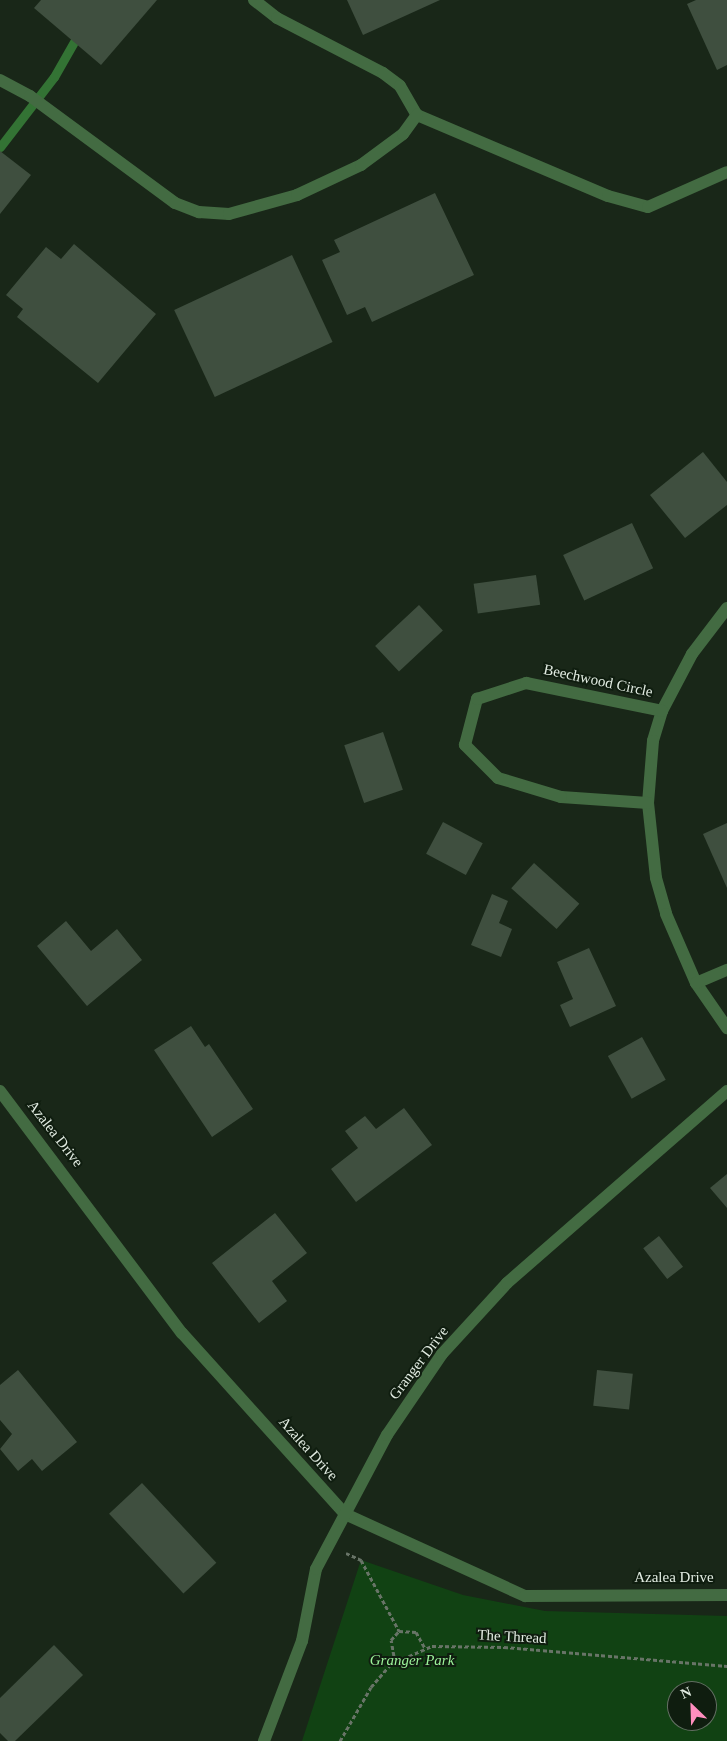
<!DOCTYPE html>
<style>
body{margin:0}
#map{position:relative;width:727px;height:1741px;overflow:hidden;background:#192718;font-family:Georgia,serif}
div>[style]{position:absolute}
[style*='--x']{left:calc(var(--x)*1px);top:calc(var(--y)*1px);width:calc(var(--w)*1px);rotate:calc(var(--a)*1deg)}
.green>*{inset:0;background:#114213}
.stream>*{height:9px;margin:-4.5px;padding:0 4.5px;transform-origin:4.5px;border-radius:4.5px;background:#337334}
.building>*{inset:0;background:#3f4f3f;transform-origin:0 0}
.path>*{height:3px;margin-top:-1.5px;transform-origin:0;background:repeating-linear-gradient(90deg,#687467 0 4px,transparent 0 6.5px)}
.lane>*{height:12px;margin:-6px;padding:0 6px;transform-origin:6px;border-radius:6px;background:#436b42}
.street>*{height:12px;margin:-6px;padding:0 6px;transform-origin:6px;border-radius:6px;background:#436b42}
span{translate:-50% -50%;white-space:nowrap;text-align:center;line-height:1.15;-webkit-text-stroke:4px #0f1d0f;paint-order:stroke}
.street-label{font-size:15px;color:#e1ebe1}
.park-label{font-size:15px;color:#9cf29a;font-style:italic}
.north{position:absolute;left:667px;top:1681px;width:50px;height:50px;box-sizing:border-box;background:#0f1d0f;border:1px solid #636f63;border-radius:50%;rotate:336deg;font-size:14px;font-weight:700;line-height:20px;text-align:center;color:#e1ebe1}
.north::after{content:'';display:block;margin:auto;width:18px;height:22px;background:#fe8ebe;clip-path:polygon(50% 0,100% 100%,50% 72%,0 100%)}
</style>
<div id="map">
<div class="green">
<i style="clip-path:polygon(evenodd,361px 1560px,463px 1595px,545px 1611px,727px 1616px,727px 1741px,302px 1741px,361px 1560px,677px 1691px,707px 1691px,707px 1721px,677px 1721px,677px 1691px)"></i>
</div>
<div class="stream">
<i style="--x:0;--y:147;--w:88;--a:-52.4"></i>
<i style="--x:54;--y:77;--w:51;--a:-60.4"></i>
</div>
<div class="building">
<i style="clip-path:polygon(41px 0,157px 0,101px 65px,34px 8px)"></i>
<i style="clip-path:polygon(347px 0,440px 0,363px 35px)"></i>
<i style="clip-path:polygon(696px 0,727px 0,727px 65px,717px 70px,687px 4px)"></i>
<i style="clip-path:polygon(0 151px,31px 175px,0 214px)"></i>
<i style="clip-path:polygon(435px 193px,474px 275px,372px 322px,365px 307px,347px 315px,322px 260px,340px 252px,334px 240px)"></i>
<i style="clip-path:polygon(74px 244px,156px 314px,98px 383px,17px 317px,23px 309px,6px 295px,46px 247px,61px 259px)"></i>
<i style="left:292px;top:255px;width:96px;height:130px;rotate:65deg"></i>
<i style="clip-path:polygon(703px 452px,727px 482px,727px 505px,685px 538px,650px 495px)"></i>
<i style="left:632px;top:523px;width:50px;height:76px;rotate:65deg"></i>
<i style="left:536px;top:575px;width:30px;height:63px;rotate:82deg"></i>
<i style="left:419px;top:605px;width:35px;height:60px;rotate:47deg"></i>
<i style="left:383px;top:732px;width:61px;height:41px;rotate:71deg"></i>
<i style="left:443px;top:822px;width:45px;height:36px;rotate:28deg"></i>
<i style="clip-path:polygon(727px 823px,727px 888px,703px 834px)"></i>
<i style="left:534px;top:863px;width:61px;height:34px;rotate:42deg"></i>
<i style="clip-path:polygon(492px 894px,508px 901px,499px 923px,512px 929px,501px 957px,471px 945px)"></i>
<i style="clip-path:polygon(66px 921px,91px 951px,117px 929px,142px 960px,87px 1006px,37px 946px)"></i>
<i style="clip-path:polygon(589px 948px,616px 1006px,570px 1027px,560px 1005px,573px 999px,557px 962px)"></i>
<i style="clip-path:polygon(191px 1026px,205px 1047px,209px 1044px,253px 1109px,212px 1137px,154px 1050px)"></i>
<i style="left:642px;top:1037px;width:49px;height:39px;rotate:61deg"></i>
<i style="clip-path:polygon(404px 1108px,432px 1145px,356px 1202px,331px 1169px,358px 1148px,345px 1131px,365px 1116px,376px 1129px)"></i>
<i style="clip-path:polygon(727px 1174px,727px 1208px,710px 1188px)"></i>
<i style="clip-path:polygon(275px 1213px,307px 1253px,272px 1281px,287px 1301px,259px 1323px,212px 1263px)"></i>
<i style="left:659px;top:1236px;width:39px;height:20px;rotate:52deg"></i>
<i style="clip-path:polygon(18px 1370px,77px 1442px,42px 1471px,32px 1459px,18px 1471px,0 1449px,12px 1434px,0 1420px,0 1385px)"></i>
<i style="left:597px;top:1370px;width:36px;height:36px;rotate:6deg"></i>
<i style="left:142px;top:1483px;width:109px;height:45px;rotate:47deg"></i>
<i style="clip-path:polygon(54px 1645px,83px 1675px,15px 1741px,8px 1741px,0 1733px,0 1698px)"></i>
</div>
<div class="path">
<i style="--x:346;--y:1553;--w:17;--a:25"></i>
<i style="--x:361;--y:1560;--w:81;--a:61.8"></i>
<i style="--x:395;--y:1662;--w:22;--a:-100"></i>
<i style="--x:391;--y:1640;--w:12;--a:-48"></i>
<i style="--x:399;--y:1631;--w:17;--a:3"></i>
<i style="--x:416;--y:1632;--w:18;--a:61"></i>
<i style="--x:340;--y:1741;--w:62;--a:-60.1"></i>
<i style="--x:371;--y:1687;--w:30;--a:-49"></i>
<i style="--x:391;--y:1664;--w:45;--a:-23.7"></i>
<i style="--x:432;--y:1646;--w:72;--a:0.8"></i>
<i style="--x:504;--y:1647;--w:224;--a:4.9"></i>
</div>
<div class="lane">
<i style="--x:254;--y:0;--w:29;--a:38"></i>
<i style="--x:277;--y:18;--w:119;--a:27.4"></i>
<i style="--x:383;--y:73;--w:21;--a:37"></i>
<i style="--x:400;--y:86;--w:34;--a:60"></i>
<i style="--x:417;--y:115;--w:207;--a:23"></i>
<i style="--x:608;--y:196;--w:41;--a:15.4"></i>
<i style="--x:648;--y:207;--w:86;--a:-23.9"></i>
<i style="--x:0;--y:80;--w:34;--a:28"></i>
<i style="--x:30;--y:96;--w:180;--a:36.4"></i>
<i style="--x:175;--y:203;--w:26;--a:21"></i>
<i style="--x:199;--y:212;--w:30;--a:4"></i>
<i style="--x:229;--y:214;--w:71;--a:-15.6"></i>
<i style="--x:297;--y:195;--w:71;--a:-25.1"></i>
<i style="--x:361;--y:165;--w:52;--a:-36.4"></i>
<i style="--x:403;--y:134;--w:24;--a:-54"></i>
</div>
<div class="street">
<i style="--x:727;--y:608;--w:58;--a:127.3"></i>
<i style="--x:692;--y:654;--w:64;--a:117.8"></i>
<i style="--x:662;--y:711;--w:31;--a:107"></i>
<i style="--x:653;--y:741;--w:62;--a:94.6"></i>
<i style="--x:648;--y:803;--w:75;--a:83.9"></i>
<i style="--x:656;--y:878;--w:37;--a:74"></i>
<i style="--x:666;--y:914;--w:75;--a:66.5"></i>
<i style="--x:696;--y:983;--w:55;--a:55.4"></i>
<i style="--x:648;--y:803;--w:87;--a:-176.1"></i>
<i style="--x:561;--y:797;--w:66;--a:-163.2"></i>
<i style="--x:498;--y:778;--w:47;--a:-135"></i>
<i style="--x:465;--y:745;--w:48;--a:-75.4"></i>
<i style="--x:477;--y:699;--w:52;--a:-18.1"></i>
<i style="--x:526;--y:683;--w:139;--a:11.6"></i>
<i style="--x:696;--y:983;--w:34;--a:-23"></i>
<i style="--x:0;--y:1091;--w:303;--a:53.1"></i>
<i style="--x:182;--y:1333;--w:244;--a:48"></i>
<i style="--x:345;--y:1514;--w:198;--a:24.5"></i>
<i style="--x:525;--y:1596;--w:202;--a:-0.3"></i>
<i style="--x:264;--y:1741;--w:107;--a:-69.2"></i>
<i style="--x:302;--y:1641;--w:73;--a:-79"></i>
<i style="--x:316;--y:1569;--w:152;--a:-62.1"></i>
<i style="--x:387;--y:1435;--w:98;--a:-55.8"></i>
<i style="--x:442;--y:1354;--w:96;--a:-47.5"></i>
<i style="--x:507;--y:1283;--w:292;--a:-41.1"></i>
</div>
<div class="street-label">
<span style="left:598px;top:681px;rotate:12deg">Beechwood Circle</span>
<span style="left:55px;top:1134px;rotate:52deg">Azalea Drive</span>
<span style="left:419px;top:1363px;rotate:-53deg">Granger Drive</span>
<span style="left:308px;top:1449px;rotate:48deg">Azalea Drive</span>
<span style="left:674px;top:1578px">Azalea Drive</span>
<span style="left:512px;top:1637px;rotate:3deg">The Thread</span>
</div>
<div class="park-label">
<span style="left:412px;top:1661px">Granger Park</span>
</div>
<div class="north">N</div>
</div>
